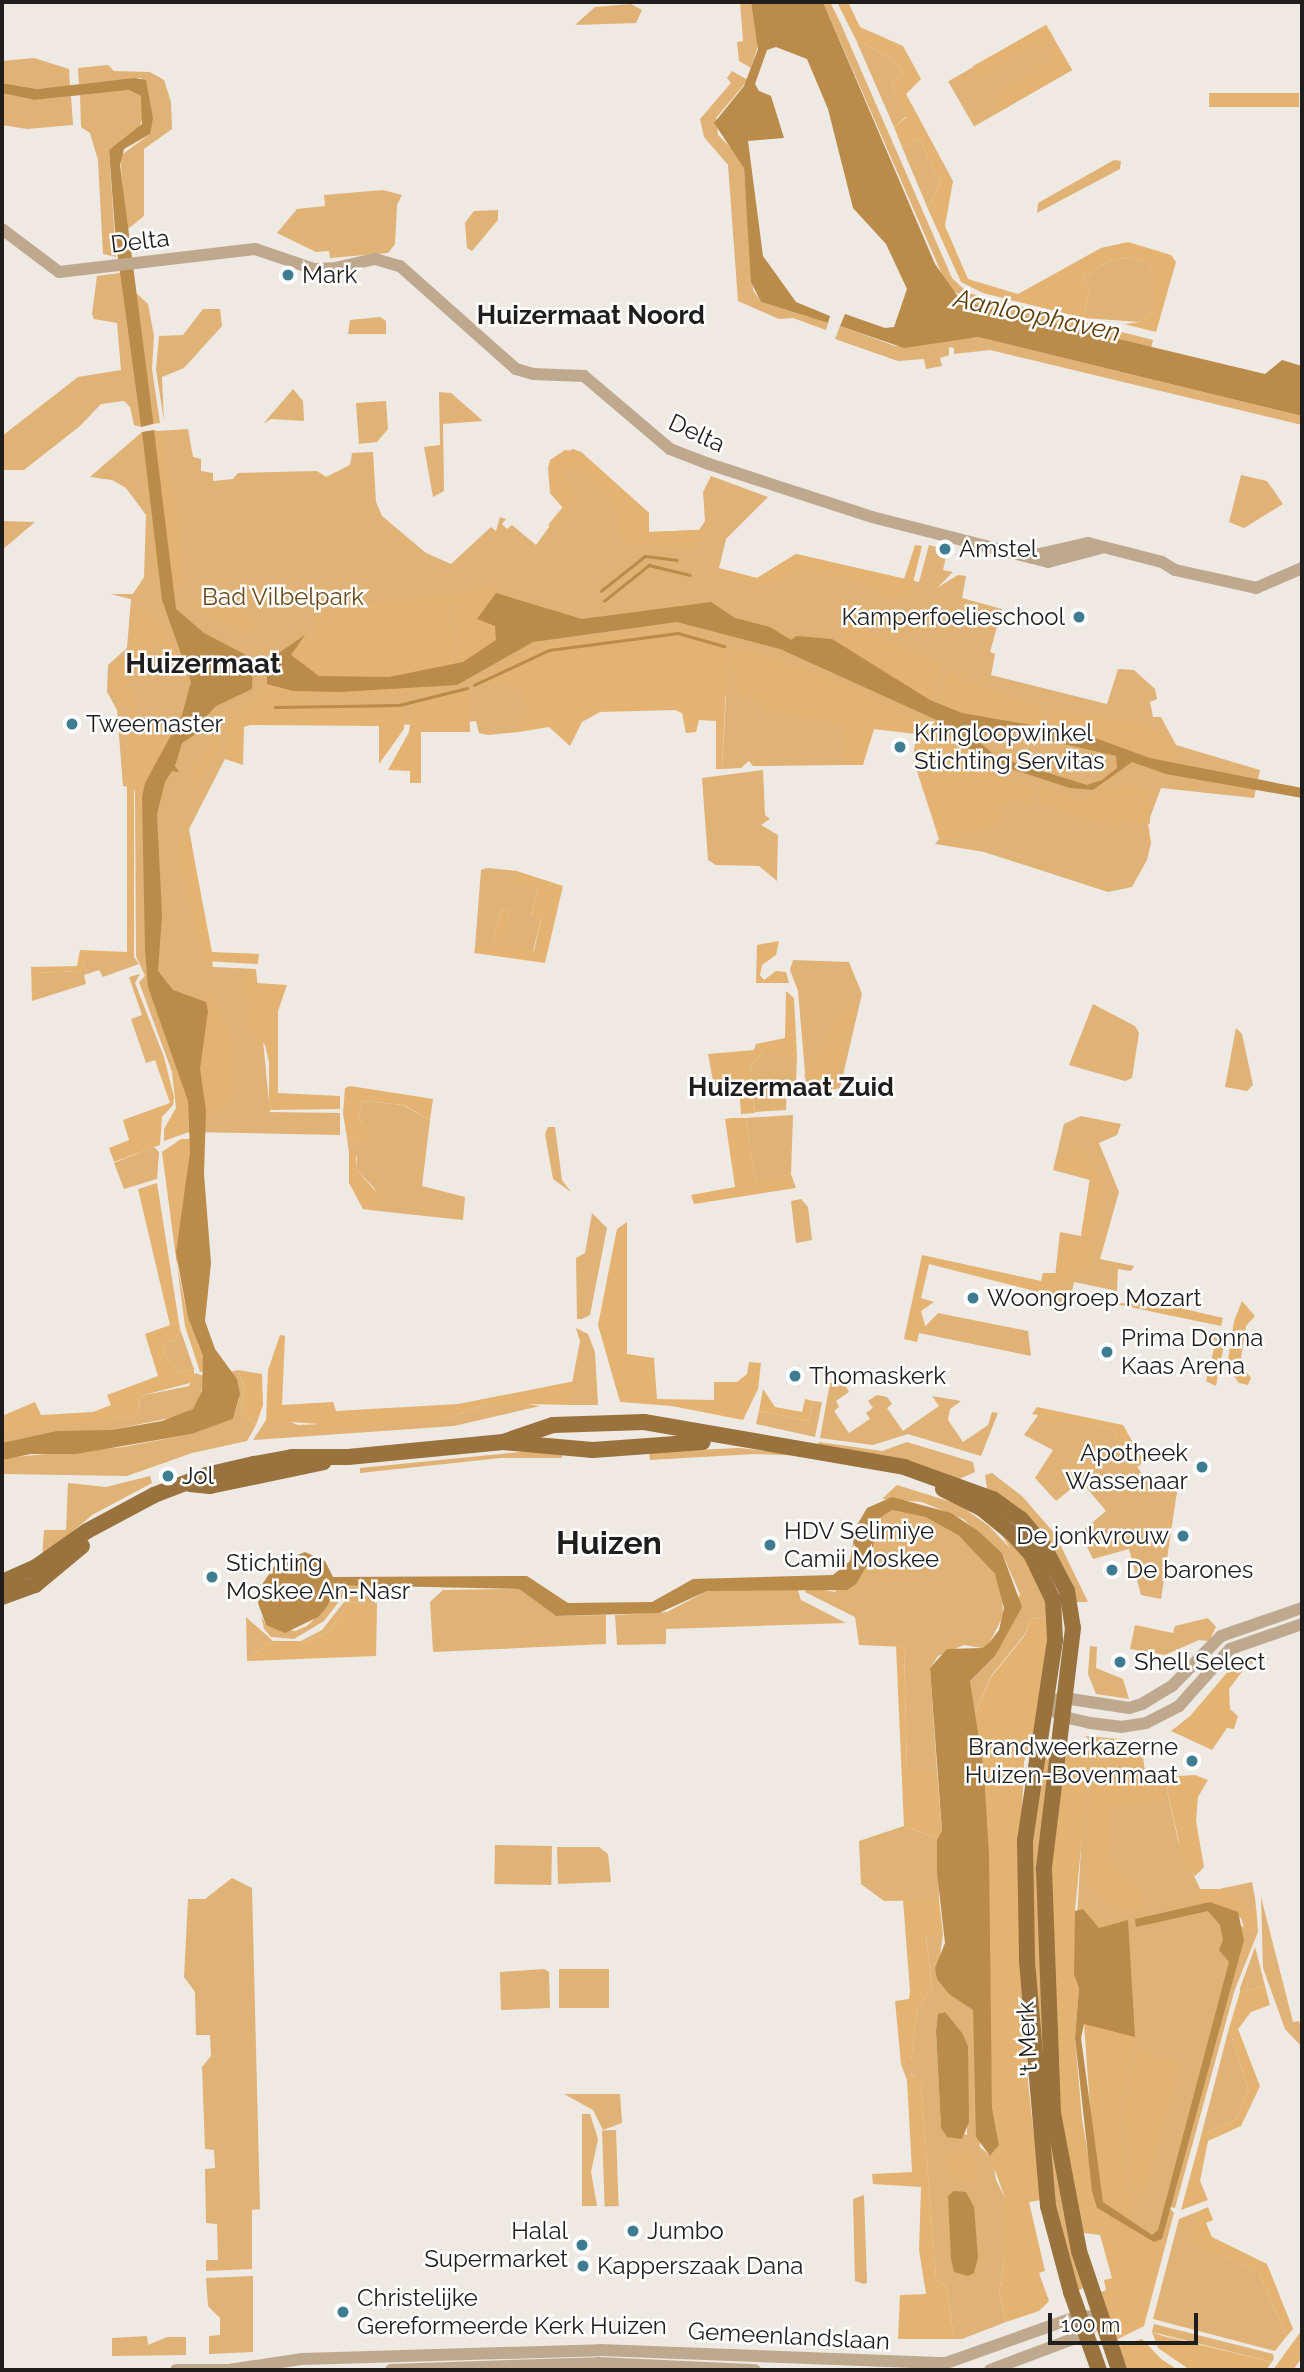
<!DOCTYPE html>
<style>
body{margin:0}
#map{position:relative;width:1304px;height:2372px;overflow:hidden;background:#eee9e3;font-family:Raleway,sans-serif}
div>[style]{position:absolute}
[style*='--x']{left:calc(var(--x)*1px);top:calc(var(--y)*1px);width:calc(var(--w)*1px);rotate:calc(var(--a)*1deg)}
.green>*{inset:0;background:#e0b275;transform-origin:0 0}
.forest>*{inset:0;background:#e4b371;transform-origin:0 0}
.water>*{inset:0;background:#ba8b49}
.stream>*{height:2.5px;margin:-1.25px;padding:0 1.25px;transform-origin:1.25px;border-radius:1.25px;background:#ba8b49}
.minor>*{height:12px;margin:-6px;padding:0 6px;transform-origin:6px;border-radius:6px;background:#bfa98e}
.major>*{height:16px;margin:-8px;padding:0 8px;transform-origin:8px;border-radius:8px;background:#99723d}
.dots>*{width:19px;height:19px;translate:-50% -50%;box-sizing:border-box;border:4px solid #fff;border-radius:50%}
span{translate:-50% -50%;white-space:nowrap;text-align:center;line-height:1.15;-webkit-text-stroke:5px #fff;paint-order:stroke}
.street-label{font-size:24px;color:#201e1c}
.poi-label{font-size:24px;color:#201e1c}
.left{translate:0 -50%;text-align:left}
.right{translate:-100% -50%;text-align:right}
.park-label{font-size:24px;color:#6c4a18}
.neighbourhood-label{font-size:26px;color:#201e1c;font-weight:700}
.water-label{font-size:26px;color:#603f0a;font-style:italic}
.quarter-label{font-size:28px;color:#201e1c;font-weight:700}
.district-label{font-size:32px;color:#201e1c;font-weight:700}
.frame{position:absolute;inset:0;border:4px solid #201e1c;pointer-events:none}
.scale{position:absolute;left:1048px;top:2313px;width:150px;height:32px;box-sizing:border-box;border:4px solid #201e1c;border-top:0;padding-left:9px;font-size:21px;line-height:24px;white-space:nowrap;color:#201e1c;-webkit-text-stroke:5px #fff;paint-order:stroke}
</style>
<div id="map">
<div class="green">
<i style="clip-path:polygon(740px 2px,751px 2px,758px 45px,751px 68px,739px 61px,737px 42px,743px 41px)"></i>
<i style="clip-path:polygon(823px 2px,830px 2px,840px 22px,952px 278px,968px 293px,1153px 340px,1151px 348px,980px 306px,948px 288px)"></i>
<i style="clip-path:polygon(631px 4px,642px 10px,636px 23px,575px 25px,595px 7px)"></i>
<i style="left:1046px;top:25px;width:52px;height:113px;rotate:60deg"></i>
<i style="clip-path:polygon(856px 40px,894px 60px,903px 74px,891px 84px,907px 116px,894px 127px)"></i>
<i style="clip-path:polygon(34px 58px,69px 69px,70px 86px,37px 89px,2px 83px,2px 61px)"></i>
<i style="clip-path:polygon(108px 65px,114px 71px,150px 72px,164px 80px,171px 102px,172px 129px,144px 149px,144px 216px,128px 229px,127px 235px,120px 156px,150px 134px,141px 78px,79px 84px,78px 68px)"></i>
<i style="clip-path:polygon(732px 71px,748px 80px,716px 118px,718px 135px,741px 158px,744px 168px,753px 290px,761px 302px,828px 323px,826px 330px,793px 318px,779px 319px,738px 301px,728px 165px,704px 137px,700px 119px,731px 83px,727px 78px)"></i>
<i style="clip-path:polygon(129px 90px,141px 96px,144px 113px,139px 129px,109px 150px,116px 257px,103px 254px,98px 160px,90px 133px,81px 127px,80px 95px)"></i>
<i style="clip-path:polygon(2px 93px,34px 100px,71px 96px,73px 125px,27px 129px,2px 125px)"></i>
<i style="clip-path:polygon(920px 139px,940px 183px,928px 209px,902px 147px)"></i>
<i style="clip-path:polygon(1114px 160px,1121px 161px,1120px 169px,1037px 213px,1038px 203px)"></i>
<i style="clip-path:polygon(383px 190px,402px 195px,397px 205px,395px 244px,388px 253px,330px 258px,329px 251px,316px 252px,277px 233px,297px 209px,325px 206px,324px 195px)"></i>
<i style="clip-path:polygon(498px 210px,498px 220px,472px 251px,467px 248px,465px 223px,474px 211px)"></i>
<i style="clip-path:polygon(1129px 257px,1147px 263px,1155px 272px,1155px 308px,1140px 322px,1084px 318px,1090px 289px,1083px 278px,1109px 261px)"></i>
<i style="clip-path:polygon(120px 273px,141px 427px,134px 425px,130px 407px,124px 401px,101px 404px,80px 426px,24px 470px,2px 470px,2px 436px,78px 377px,121px 370px,117px 323px,94px 319px,92px 314px,97px 276px)"></i>
<i style="clip-path:polygon(135px 292px,148px 304px,154px 336px,152px 369px,160px 423px,153px 424px)"></i>
<i style="clip-path:polygon(203px 309px,220px 309px,222px 326px,184px 368px,162px 377px,164px 421px,156px 370px,159px 336px,183px 335px)"></i>
<i style="clip-path:polygon(380px 317px,386px 321px,386px 334px,348px 334px,350px 320px)"></i>
<i style="clip-path:polygon(840px 326px,895px 346px,978px 337px,1302px 416px,1302px 425px,990px 350px,954px 354px,954px 348px,949px 347px,949px 355px,940px 358px,942px 366px,926px 369px,924px 359px,898px 361px,835px 339px)"></i>
<i style="clip-path:polygon(293px 389px,303px 401px,304px 421px,271px 419px,263px 424px)"></i>
<i style="clip-path:polygon(439px 392px,451px 393px,483px 421px,443px 424px,444px 491px,433px 497px,424px 447px,440px 445px)"></i>
<i style="clip-path:polygon(386px 401px,388px 429px,377px 442px,359px 444px,356px 403px)"></i>
<i style="clip-path:polygon(188px 429px,193px 457px,201px 459px,201px 471px,213px 473px,213px 481px,233px 479px,238px 473px,317px 471px,326px 477px,350px 465px,352px 453px,373px 452px,376px 502px,382px 516px,426px 553px,451px 564px,491px 527px,496px 531px,500px 517px,506px 519px,502px 524px,507px 529px,512px 525px,536px 545px,563px 508px,550px 493px,550px 460px,573px 449px,581px 452px,649px 513px,649px 532px,699px 530px,705px 521px,703px 492px,711px 476px,768px 497px,726px 539px,719px 568px,757px 578px,796px 554px,919px 582px,929px 545px,936px 547px,936px 550px,947px 552px,943px 570px,953px 572px,937px 588px,958px 575px,966px 576px,962px 598px,1002px 609px,990px 652px,995px 654px,991px 675px,1107px 704px,1118px 669px,1134px 670px,1155px 689px,1157px 699px,1150px 702px,1153px 717px,1161px 717px,1176px 745px,1260px 770px,1254px 798px,1161px 788px,1148px 823px,1151px 843px,1147px 860px,1132px 887px,1108px 892px,984px 852px,935px 844px,939px 839px,915px 733px,874px 729px,856px 760px,846px 760px,843px 765px,753px 766px,749px 761px,741px 768px,722px 769px,726px 697px,526px 719px,519px 732px,488px 735px,479px 733px,476px 721px,435px 725px,244px 722px,189px 829px,213px 967px,256px 969px,270px 1112px,340px 1113px,340px 1135px,189px 1132px,188px 1101px,178px 1070px,172px 1072px,139px 982px,145px 976px,136px 956px,135px 788px,123px 786px,117px 710px,107px 692px,108px 665px,127px 648px,131px 599px,110px 594px,133px 594px,144px 577px,146px 515px,126px 488px,112px 480px,90px 477px,142px 432px)"></i>
<i style="clip-path:polygon(1241px 475px,1267px 481px,1283px 504px,1244px 528px,1229px 522px)"></i>
<i style="clip-path:polygon(2px 521px,35px 522px,2px 550px)"></i>
<i style="clip-path:polygon(763px 770px,765px 815px,770px 819px,761px 825px,778px 835px,777px 881px,759px 866px,716px 865px,708px 860px,702px 778px)"></i>
<i style="clip-path:polygon(487px 868px,517px 871px,516px 882px,538px 889px,531px 915px,541px 919px,533px 952px,502px 945px,509px 911px,501px 909px,492px 947px,475px 947px,481px 870px)"></i>
<i style="clip-path:polygon(87px 957px,134px 957px,139px 964px,103px 977px,99px 970px,84px 975px,86px 984px,35px 1000px,35px 973px,80px 971px)"></i>
<i style="clip-path:polygon(793px 960px,849px 962px,862px 994px,840px 1088px,807px 1096px,798px 991px,790px 970px)"></i>
<i style="clip-path:polygon(140px 974px,135px 983px,164px 1057px,146px 1063px,131px 1019px,142px 1015px,129px 977px)"></i>
<i style="clip-path:polygon(1093px 1004px,1135px 1026px,1139px 1033px,1132px 1078px,1125px 1081px,1069px 1065px)"></i>
<i style="clip-path:polygon(1236px 1028px,1242px 1034px,1253px 1085px,1247px 1091px,1225px 1087px)"></i>
<i style="clip-path:polygon(764px 1051px,797px 1056px,796px 1082px,787px 1083px,786px 1110px,755px 1112px,750px 1066px)"></i>
<i style="clip-path:polygon(363px 1101px,403px 1105px,430px 1120px,422px 1186px,465px 1197px,463px 1220px,378px 1211px,375px 1189px,357px 1170px,357px 1156px,349px 1153px,347px 1138px,358px 1144px,366px 1127px,358px 1117px)"></i>
<i style="clip-path:polygon(793px 1115px,791px 1174px,756px 1184px,746px 1118px)"></i>
<i style="clip-path:polygon(1081px 1116px,1121px 1124px,1117px 1135px,1099px 1143px,1119px 1192px,1100px 1259px,1134px 1266px,1131px 1271px,1118px 1269px,1117px 1291px,1074px 1282px,1071px 1296px,1066px 1296px,1065px 1302px,1070px 1304px,1057px 1302px,1053px 1295px,1060px 1232px,1081px 1236px,1090px 1180px,1053px 1170px,1064px 1124px)"></i>
<i style="clip-path:polygon(548px 1127px,555px 1127px,562px 1180px,571px 1192px,553px 1179px,545px 1134px)"></i>
<i style="clip-path:polygon(154px 1147px,159px 1152px,157px 1179px,124px 1189px,114px 1163px)"></i>
<i style="clip-path:polygon(801px 1199px,808px 1207px,812px 1240px,796px 1243px,791px 1201px)"></i>
<i style="clip-path:polygon(592px 1213px,607px 1228px,590px 1315px,582px 1319px,577px 1319px,576px 1258px,585px 1253px)"></i>
<i style="clip-path:polygon(938px 1313px,1028px 1331px,1031px 1356px,919px 1333px)"></i>
<i style="clip-path:polygon(576px 1328px,588px 1334px,595px 1352px,598px 1405px,568px 1405px,580px 1341px)"></i>
<i style="clip-path:polygon(180px 1329px,194px 1369px,178px 1373px,163px 1352px,165px 1342px,177px 1340px)"></i>
<i style="clip-path:polygon(238px 1370px,244px 1387px,241px 1412px,256px 1425px,247px 1441px,192px 1453px,127px 1476px,2px 1474px,2px 1460px,14px 1457px,123px 1447px,192px 1434px,233px 1419px,239px 1399px,237px 1379px,230px 1372px)"></i>
<i style="clip-path:polygon(195px 1373px,204px 1376px,200px 1399px,193px 1409px,175px 1417px,111px 1430px,2px 1443px,2px 1432px,21px 1428px,131px 1417px,139px 1413px,140px 1396px,189px 1386px)"></i>
<i style="clip-path:polygon(830px 1383px,845px 1385px,849px 1392px,836px 1401px,839px 1407px,834px 1411px,849px 1433px,870px 1419px,866px 1413px,873px 1408px,868px 1401px,877px 1395px,887px 1397px,892px 1404px,887px 1408px,903px 1431px,939px 1406px,932px 1396px,961px 1401px,950px 1409px,948px 1420px,963px 1442px,988px 1425px,992px 1412px,998px 1413px,981px 1456px,908px 1434px,873px 1445px,820px 1438px)"></i>
<i style="clip-path:polygon(813px 1401px,822px 1402px,815px 1437px,756px 1424px,759px 1411px,809px 1421px)"></i>
<i style="clip-path:polygon(515px 1402px,540px 1406px,454px 1426px,253px 1440px,266px 1420px,281px 1418px,298px 1425px,445px 1419px,490px 1403px)"></i>
<i style="clip-path:polygon(1039px 1414px,1110px 1428px,1147px 1481px,1152px 1478px,1160px 1488px,1177px 1492px,1161px 1599px,1141px 1595px,1129px 1549px,1093px 1559px,1080px 1533px,1106px 1511px,1081px 1481px,1056px 1501px,1035px 1478px,1053px 1450px,1024px 1435px)"></i>
<i style="clip-path:polygon(819px 1442px,882px 1451px,907px 1442px,973px 1462px,975px 1472px,957px 1480px,818px 1447px)"></i>
<i style="clip-path:polygon(739px 1448px,810px 1456px,754px 1454px,650px 1460px,649px 1452px)"></i>
<i style="clip-path:polygon(521px 1452px,562px 1453px,562px 1458px,501px 1458px,360px 1473px,360px 1468px)"></i>
<i style="clip-path:polygon(992px 1473px,1022px 1496px,1055px 1534px,1088px 1602px,1075px 1602px,1067px 1581px,987px 1489px,985px 1475px)"></i>
<i style="clip-path:polygon(150px 1476px,152px 1483px,92px 1515px,42px 1558px,44px 1530px,66px 1530px,68px 1483px,106px 1487px)"></i>
<i style="clip-path:polygon(897px 1485px,958px 1504px,989px 1526px,1010px 1548px,998px 1529px,1010px 1535px,1045px 1588px,1050px 1617px,1031px 1619px,1025px 1634px,991px 1676px,974px 1715px,970px 1681px,995px 1656px,1020px 1594px,1002px 1553px,963px 1519px,922px 1502px,882px 1499px)"></i>
<i style="clip-path:polygon(892px 1510px,925px 1517px,958px 1535px,995px 1574px,1002px 1592px,1003px 1616px,990px 1642px,982px 1648px,964px 1645px,938px 1656px,930px 1668px,937px 1771px,907px 1770px,904px 1647px,859px 1645px,855px 1617px,805px 1592px,808px 1587px,835px 1592px,873px 1539px,877px 1520px)"></i>
<i style="clip-path:polygon(335px 1585px,374px 1585px,375px 1592px,344px 1595px,324px 1621px,294px 1639px,271px 1637px,264px 1629px,261px 1616px,266px 1625px,295px 1631px,307px 1626px,327px 1607px)"></i>
<i style="clip-path:polygon(797px 1588px,801px 1600px,846px 1623px,666px 1629px,666px 1644px,617px 1645px,615px 1615px,667px 1612px,707px 1591px)"></i>
<i style="clip-path:polygon(519px 1589px,556px 1616px,606px 1615px,606px 1644px,433px 1652px,430px 1602px,443px 1590px)"></i>
<i style="clip-path:polygon(375px 1595px,377px 1605px,349px 1602px,329px 1632px,299px 1644px,290px 1645px,268px 1642px,247px 1661px,246px 1617px,273px 1641px,301px 1641px,322px 1630px,348px 1597px)"></i>
<i style="clip-path:polygon(1208px 1618px,1216px 1627px,1209px 1641px,1199px 1640px,1165px 1655px,1130px 1649px,1135px 1625px,1173px 1633px,1175px 1626px)"></i>
<i style="clip-path:polygon(1090px 1646px,1097px 1647px,1096px 1668px,1123px 1679px,1129px 1699px,1096px 1694px,1088px 1674px)"></i>
<i style="clip-path:polygon(1047px 1738px,1052px 1741px,1038px 1859px,1049px 2114px,1063px 2209px,1083px 2288px,1076px 2292px,1054px 2208px,1029px 1886px,1033px 1815px)"></i>
<i style="clip-path:polygon(1097px 1749px,1164px 1777px,1178px 1840px,1200px 1889px,1210px 1902px,1244px 1928px,1258px 1932px,1235px 1989px,1175px 2208px,1169px 2207px,1174px 2213px,1165px 2247px,1162px 2239px,1142px 2236px,1109px 2217px,1076px 1938px,1084px 1795px,1090px 1752px)"></i>
<i style="clip-path:polygon(904px 1826px,938px 1839px,939px 1900px,884px 1901px,861px 1884px,859px 1841px)"></i>
<i style="left:552px;top:1846px;width:39px;height:57px;rotate:91deg"></i>
<i style="clip-path:polygon(557px 1847px,599px 1847px,608px 1854px,611px 1882px,558px 1884px)"></i>
<i style="clip-path:polygon(232px 1878px,252px 1888px,260px 2209px,252px 2210px,252px 2269px,206px 2271px,206px 2260px,218px 2260px,217px 2224px,206px 2223px,205px 2169px,215px 2168px,214px 2150px,205px 2149px,202px 2067px,211px 2056px,210px 2035px,196px 2035px,195px 1992px,184px 1977px,188px 1899px,205px 1899px)"></i>
<i style="clip-path:polygon(1252px 1882px,1255px 1898px,1257px 1917px,1219px 1889px)"></i>
<i style="clip-path:polygon(1261px 1897px,1293px 2022px,1299px 2021px,1302px 2030px,1302px 2047px,1285px 2029px,1263px 1968px)"></i>
<i style="clip-path:polygon(evenodd,943px 1934px,937px 1979px,973px 2010px,980px 2147px,993px 2158px,996px 2180px,1005px 2198px,1005px 2258px,999px 2292px,1006px 2322px,962px 2339px,954px 2339px,947px 2288px,936px 2278px,921px 2082px,911px 2073px,907px 2080px,901px 2064px,911px 2061px,917px 2010px,932px 1987px,926px 1935px,943px 1934px,944px 2012px,963px 2034px,968px 2046px,967px 2135px,941px 2128px,936px 2031px,938px 2015px,944px 2012px)"></i>
<i style="clip-path:polygon(1255px 1947px,1265px 1986px,1240px 1992px,1240px 1988px)"></i>
<i style="clip-path:polygon(544px 1969px,549px 1972px,550px 2008px,501px 2010px,500px 1972px)"></i>
<i style="left:559px;top:1969px;width:50px;height:39px"></i>
<i style="clip-path:polygon(1229px 2028px,1248px 2089px,1236px 2119px,1201px 2136px)"></i>
<i style="clip-path:polygon(564px 2094px,620px 2094px,622px 2123px,603px 2130px,593px 2110px)"></i>
<i style="clip-path:polygon(582px 2114px,590px 2114px,598px 2139px,591px 2172px,597px 2206px,582px 2206px)"></i>
<i style="left:616px;top:2130px;width:76px;height:14px;rotate:88deg"></i>
<i style="clip-path:polygon(864px 2195px,867px 2283px,864px 2284px,855px 2281px,853px 2199px)"></i>
<i style="clip-path:polygon(1199px 2211px,1191px 2241px,1259px 2272px,1286px 2337px,1275px 2351px,1153px 2319px,1179px 2219px)"></i>
<i style="clip-path:polygon(253px 2276px,253px 2352px,209px 2354px,209px 2336px,220px 2335px,220px 2318px,208px 2306px,206px 2278px)"></i>
<i style="clip-path:polygon(1154px 2324px,1273px 2354px,1274px 2358px,1272px 2362px,1152px 2332px)"></i>
<i style="clip-path:polygon(147px 2336px,148px 2345px,167px 2337px,186px 2337px,186px 2355px,112px 2356px,112px 2338px)"></i>
</div>
<div class="forest">
<i style="clip-path:polygon(837px 2px,848px 2px,860px 27px,903px 46px,921px 79px,906px 94px,953px 181px,945px 226px,968px 279px,1018px 294px,1101px 248px,1128px 242px,1171px 255px,1176px 262px,1156px 332px,1124px 324px,1140px 322px,1155px 308px,1155px 272px,1147px 263px,1129px 257px,1109px 261px,1083px 278px,1090px 289px,1084px 318px,983px 293px,961px 282px,928px 209px,940px 183px,920px 139px,902px 147px,894px 127px,907px 117px,891px 84px,903px 74px,894px 60px,856px 40px)"></i>
<i style="clip-path:polygon(1046px 25px,1054px 38px,1046px 43px,1043px 39px,978px 76px,973px 66px)"></i>
<i style="clip-path:polygon(1057px 44px,1072px 70px,999px 112px,995px 105px,999px 92px,1055px 60px,1049px 48px)"></i>
<i style="left:1299px;top:93px;width:14px;height:90px;rotate:90deg"></i>
<i style="clip-path:polygon(154px 430px,162px 432px,167px 477px,176px 502px,183px 585px,172px 585px)"></i>
<i style="clip-path:polygon(565px 450px,581px 452px,649px 513px,649px 532px,699px 530px,693px 548px,624px 542px,613px 498px,577px 466px,566px 470px,563px 476px,575px 500px,552px 528px,548px 525px,563px 507px,550px 493px,548px 468px,550px 460px)"></i>
<i style="clip-path:polygon(915px 545px,922px 546px,910px 595px,890px 597px,873px 585px,804px 566px,761px 586px,718px 571px,757px 578px,796px 554px,904px 579px)"></i>
<i style="clip-path:polygon(493px 585px,500px 592px,485px 603px,477px 619px,495px 626px,496px 640px,490px 648px,460px 663px,453px 598px)"></i>
<i style="clip-path:polygon(214px 594px,243px 611px,250px 620px,250px 633px,195px 606px)"></i>
<i style="clip-path:polygon(448px 596px,455px 664px,389px 677px,319px 676px,291px 654px,316px 628px,316px 616px,343px 606px)"></i>
<i style="clip-path:polygon(143px 609px,171px 638px,181px 668px,179px 677px,170px 677px,164px 651px,159px 643px,148px 644px,124px 675px,141px 719px,110px 687px,113px 668px,133px 649px,135px 617px)"></i>
<i style="clip-path:polygon(847px 621px,941px 666px,930px 700px,841px 644px)"></i>
<i style="clip-path:polygon(678px 628px,728px 646px,722px 769px,716px 769px,716px 721px,699px 720px,696px 732px,686px 733px,682px 713px,675px 710px,600px 712px,582px 722px,570px 746px,549px 727px,519px 732px,528px 711px,522px 689px,479px 679px,529px 650px,547px 644px)"></i>
<i style="clip-path:polygon(735px 646px,849px 685px,944px 731px,961px 757px,995px 776px,1031px 788px,1032px 803px,1012px 799px,1000px 806px,1000px 824px,939px 839px,913px 759px,916px 734px,874px 729px,863px 765px,843px 765px,846px 724px,765px 710px,760px 699px,741px 695px,730px 659px)"></i>
<i style="clip-path:polygon(948px 671px,991px 692px,1040px 707px,1045px 727px,962px 713px,939px 704px)"></i>
<i style="clip-path:polygon(265px 680px,293px 691px,440px 687px,396px 694px,271px 695px,263px 692px)"></i>
<i style="clip-path:polygon(464px 691px,469px 699px,470px 732px,421px 732px,421px 783px,410px 783px,410px 771px,388px 770px,409px 732px,413px 703px,436px 693px)"></i>
<i style="clip-path:polygon(260px 694px,307px 703px,400px 705px,405px 710px,404px 729px,379px 764px,379px 726px,250px 725px,244px 727px,243px 765px,225px 759px,231px 720px)"></i>
<i style="clip-path:polygon(1052px 711px,1142px 724px,1172px 739px,1176px 745px,1173px 763px,1051px 727px)"></i>
<i style="clip-path:polygon(127px 718px,154px 733px,134px 792px,134px 957px,87px 957px,80px 971px,35px 973px,35px 1000px,32px 1001px,31px 967px,77px 966px,80px 950px,127px 952px)"></i>
<i style="clip-path:polygon(219px 731px,218px 751px,192px 791px,196px 767px)"></i>
<i style="clip-path:polygon(156px 734px,169px 740px,145px 783px,144px 806px,138px 807px,137px 787px)"></i>
<i style="clip-path:polygon(1124px 785px,1148px 791px,1150px 824px,1118px 819px,1116px 827px,1038px 803px,1041px 788px,1078px 802px)"></i>
<i style="clip-path:polygon(182px 836px,190px 837px,212px 952px,259px 954px,258px 964px,205px 961px,181px 868px)"></i>
<i style="clip-path:polygon(517px 871px,563px 886px,545px 963px,474px 953px,475px 947px,492px 947px,501px 909px,509px 911px,503px 945px,534px 951px,541px 919px,531px 915px,538px 889px,515px 882px)"></i>
<i style="clip-path:polygon(779px 941px,776px 955px,762px 965px,760px 975px,764px 980px,776px 971px,786px 972px,789px 983px,756px 983px,757px 945px)"></i>
<i style="clip-path:polygon(245px 975px,256px 975px,257px 983px,287px 985px,278px 1011px,278px 1093px,340px 1096px,340px 1109px,269px 1110px,269px 1062px,265px 1045px,249px 1028px)"></i>
<i style="clip-path:polygon(786px 991px,794px 998px,797px 1056px,763px 1052px,750px 1066px,755px 1113px,741px 1114px,739px 1085px,714px 1086px,708px 1054px,754px 1050px,756px 1044px,785px 1038px)"></i>
<i style="clip-path:polygon(207px 996px,213px 999px,228px 1028px,232px 1059px,230px 1099px,207px 1116px,200px 1069px)"></i>
<i style="clip-path:polygon(857px 1000px,850px 1031px,838px 1041px,845px 1051px,835px 1084px,817px 1084px,804px 1076px,838px 1020px)"></i>
<i style="clip-path:polygon(164px 1057px,174px 1097px,173px 1105px,162px 1117px,160px 1145px,114px 1162px,109px 1148px,129px 1140px,123px 1120px,170px 1103px,155px 1060px)"></i>
<i style="clip-path:polygon(179px 1069px,188px 1101px,189px 1132px,164px 1141px,164px 1129px,176px 1108px,172px 1072px)"></i>
<i style="clip-path:polygon(350px 1086px,433px 1099px,430px 1120px,404px 1105px,363px 1101px,358px 1117px,366px 1127px,367px 1140px,358px 1144px,347px 1138px,343px 1113px,345px 1088px)"></i>
<i style="clip-path:polygon(732px 1118px,746px 1118px,756px 1183px,791px 1174px,796px 1188px,694px 1204px,691px 1195px,735px 1187px,725px 1119px)"></i>
<i style="clip-path:polygon(181px 1139px,190px 1139px,190px 1152px,177px 1265px,188px 1318px,203px 1356px,205px 1371px,200px 1372px,185px 1326px,162px 1152px)"></i>
<i style="clip-path:polygon(1075px 1146px,1104px 1183px,1095px 1238px,1081px 1236px,1090px 1177px,1055px 1169px)"></i>
<i style="clip-path:polygon(349px 1153px,356px 1154px,357px 1170px,377px 1193px,378px 1211px,363px 1209px,349px 1183px)"></i>
<i style="clip-path:polygon(157px 1183px,180px 1329px,177px 1340px,165px 1342px,163px 1352px,178px 1373px,194px 1369px,194px 1382px,140px 1396px,139px 1413px,131px 1417px,2px 1432px,2px 1416px,35px 1402px,41px 1415px,93px 1412px,111px 1405px,107px 1395px,158px 1376px,145px 1334px,170px 1325px,138px 1189px)"></i>
<i style="clip-path:polygon(627px 1222px,627px 1354px,654px 1358px,657px 1399px,714px 1400px,714px 1382px,737px 1382px,747px 1374px,749px 1362px,761px 1363px,758px 1389px,743px 1420px,672px 1406px,620px 1402px,598px 1325px,617px 1229px)"></i>
<i style="clip-path:polygon(1064px 1238px,1093px 1244px,1090px 1268px,1074px 1274px,1053px 1296px,1047px 1294px,1045px 1300px,1037px 1299px,1038px 1292px,929px 1264px,921px 1298px,934px 1302px,921px 1311px,926px 1329px,919px 1333px,917px 1342px,904px 1339px,922px 1255px,1041px 1281px,1043px 1273px,1057px 1273px)"></i>
<i style="clip-path:polygon(1242px 1301px,1255px 1316px,1246px 1326px,1240px 1364px,1251px 1378px,1248px 1385px,1239px 1383px,1227px 1367px,1234px 1321px)"></i>
<i style="clip-path:polygon(1135px 1302px,1161px 1308px,1163px 1304px,1223px 1318px,1221px 1326px,1115px 1304px)"></i>
<i style="clip-path:polygon(1213px 1330px,1226px 1334px,1216px 1386px,1206px 1381px,1216px 1341px,1211px 1339px)"></i>
<i style="clip-path:polygon(280px 1335px,285px 1336px,282px 1405px,333px 1402px,336px 1411px,458px 1404px,575px 1381px,574px 1387px,568px 1405px,490px 1403px,445px 1419px,321px 1432px,318px 1424px,266px 1420px,268px 1370px)"></i>
<i style="clip-path:polygon(238px 1370px,262px 1374px,263px 1405px,256px 1425px,241px 1412px,244px 1387px)"></i>
<i style="clip-path:polygon(763px 1389px,775px 1407px,802px 1412px,805px 1399px,813px 1401px,809px 1421px,759px 1411px)"></i>
<i style="clip-path:polygon(1037px 1407px,1123px 1425px,1144px 1462px,1137px 1467px,1110px 1428px,1032px 1414px)"></i>
<i style="clip-path:polygon(349px 1602px,377px 1605px,376px 1656px,247px 1661px,268px 1642px,299px 1644px,329px 1632px)"></i>
<i style="clip-path:polygon(1050px 1617px,1035px 1728px,1024px 1762px,1022px 1812px,1028px 2082px,1041px 2200px,1029px 2202px,1045px 2271px,1039px 2273px,1049px 2301px,1039px 2311px,1006px 2322px,999px 2292px,1005px 2258px,1005px 2198px,990px 2156px,999px 2145px,992px 2107px,985px 1788px,974px 1715px,991px 1677px,1025px 1635px,1031px 1619px)"></i>
<i style="clip-path:polygon(896px 1646px,904px 1647px,907px 1769px,937px 1771px,942px 1832px,938px 1839px,904px 1826px)"></i>
<i style="clip-path:polygon(1261px 1654px,1269px 1659px,1247px 1665px,1229px 1689px,1230px 1709px,1238px 1716px,1234px 1729px,1227px 1728px,1212px 1750px,1171px 1731px,1190px 1716px,1231px 1668px)"></i>
<i style="clip-path:polygon(1085px 1736px,1141px 1741px,1145px 1772px,1106px 1756px)"></i>
<i style="clip-path:polygon(1082px 1743px,1090px 1752px,1075px 1911px,1079px 1988px,1075px 2038px,1082px 2119px,1097px 2208px,1142px 2236px,1162px 2239px,1165px 2247px,1144px 2326px,1114px 2341px,1097px 2294px,1106px 2290px,1104px 2280px,1112px 2278px,1100px 2235px,1084px 2233px,1074px 2212px,1056px 2079px,1048px 1897px,1065px 1744px)"></i>
<i style="clip-path:polygon(1096px 1755px,1113px 1766px,1160px 1777px,1165px 1800px,1110px 1805px,1108px 1855px,1116px 1873px,1137px 1885px,1142px 1907px,1128px 1910px,1105px 1901px,1089px 1884px,1090px 1806px)"></i>
<i style="clip-path:polygon(1195px 1775px,1208px 1780px,1198px 1797px,1196px 1821px,1204px 1867px,1195px 1876px,1183px 1859px,1164px 1777px)"></i>
<i style="clip-path:polygon(1200px 1889px,1219px 1889px,1234px 1898px,1257px 1917px,1258px 1932px,1244px 1928px,1241px 1918px,1210px 1902px,1197px 1905px)"></i>
<i style="clip-path:polygon(903px 1900px,939px 1900px,943px 1934px,926px 1936px,932px 1987px,917px 2010px,911px 2062px,901px 2064px,895px 2001px,909px 1999px,910px 1991px)"></i>
<i style="clip-path:polygon(1265px 1986px,1270px 2005px,1251px 2012px,1238px 2029px,1260px 2086px,1241px 2126px,1208px 2141px,1200px 2181px,1208px 2200px,1181px 2210px,1201px 2136px,1236px 2119px,1248px 2089px,1229px 2028px,1240px 1992px)"></i>
<i style="clip-path:polygon(1084px 2024px,1135px 2037px,1119px 2110px,1125px 2174px,1134px 2197px,1128px 2221px,1103px 2202px,1094px 2161px)"></i>
<i style="clip-path:polygon(1137px 2050px,1179px 2064px,1142px 2198px,1131px 2181px,1123px 2109px)"></i>
<i style="clip-path:polygon(910px 2073px,921px 2081px,936px 2278px,947px 2288px,954px 2339px,898px 2339px,900px 2295px,926px 2294px,919px 2250px,921px 2187px,873px 2184px,872px 2174px,912px 2172px,907px 2080px)"></i>
<i style="clip-path:polygon(958px 2152px,973px 2152px,975px 2183px,947px 2174px,950px 2168px,944px 2161px)"></i>
<i style="clip-path:polygon(1208px 2207px,1213px 2220px,1206px 2223px,1212px 2237px,1267px 2264px,1293px 2329px,1286px 2337px,1259px 2272px,1190px 2241px,1199px 2211px)"></i>
<i style="clip-path:polygon(1302px 2330px,1302px 2358px,1293px 2370px,1273px 2370px)"></i>
<i style="clip-path:polygon(1152px 2332px,1163px 2336px,1272px 2362px,1266px 2370px,1190px 2370px,1158px 2348px)"></i>
<i style="clip-path:polygon(1142px 2339px,1161px 2359px,1178px 2370px,1128px 2370px,1119px 2346px)"></i>
</div>
<div class="water">
<i style="clip-path:polygon(751px 2px,823px 2px,935px 264px,957px 295px,980px 306px,1265px 374px,1282px 360px,1302px 366px,1302px 416px,978px 337px,904px 348px,840px 326px,845px 314px,885px 328px,894px 327px,907px 289px,886px 244px,853px 208px,828px 109px,807px 59px,776px 47px,767px 50px,755px 84px,759px 91px,771px 96px,784px 138px,748px 141px,763px 256px,796px 302px,830px 316px,828px 323px,761px 302px,751px 282px,744px 168px,714px 123px,744px 86px,758px 49px)"></i>
<i style="clip-path:polygon(134px 78px,146px 80px,153px 118px,150px 134px,124px 149px,120px 165px,153px 420px,153px 424px,141px 427px,116px 244px,109px 150px,142px 124px,141px 96px,129px 90px,34px 100px,2px 93px,2px 83px,37px 89px)"></i>
<i style="clip-path:polygon(154px 430px,176px 609px,204px 633px,250px 657px,253px 665px,252px 689px,216px 706px,204px 719px,202px 730px,182px 743px,175px 766px,179px 772px,172px 771px,165px 782px,157px 814px,162px 915px,158px 971px,173px 990px,206px 1002px,208px 1011px,200px 1069px,206px 1110px,204px 1174px,211px 1263px,205px 1321px,215px 1349px,237px 1379px,240px 1394px,233px 1419px,192px 1434px,76px 1454px,31px 1454px,2px 1460px,2px 1443px,57px 1431px,111px 1430px,162px 1421px,193px 1409px,202px 1391px,203px 1356px,188px 1318px,176px 1253px,190px 1152px,188px 1101px,148px 987px,145px 949px,142px 797px,145px 783px,182px 715px,191px 682px,162px 600px,142px 432px)"></i>
<i style="clip-path:polygon(evenodd,496px 593px,582px 619px,711px 602px,735px 618px,770px 627px,791px 640px,797px 636px,832px 639px,930px 700px,962px 713px,1084px 734px,1150px 758px,1302px 788px,1302px 798px,1166px 774px,1132px 762px,1093px 790px,1070px 788px,975px 757px,953px 728px,944px 734px,939px 730px,941px 722px,780px 649px,677px 622px,533px 642px,457px 685px,339px 692px,293px 691px,267px 684px,267px 661px,305px 635px,291px 655px,319px 676px,389px 677px,463px 662px,496px 640px,495px 626px,477px 619px,496px 593px,999px 729px,1116px 756px,1117px 768px,1102px 780px,1087px 785px,997px 757px,979px 742px,981px 735px,999px 729px)"></i>
<i style="clip-path:polygon(892px 1497px,951px 1513px,977px 1530px,1002px 1553px,1022px 1607px,995px 1656px,970px 1681px,984px 1772px,989px 1855px,992px 2107px,999px 2145px,990px 2156px,976px 2137px,973px 2010px,949px 1994px,937px 1979px,935px 1968px,945px 1943px,937px 1872px,937px 1840px,942px 1831px,930px 1668px,947px 1649px,982px 1648px,990px 1642px,999px 1630px,1004px 1608px,995px 1574px,958px 1535px,925px 1517px,892px 1510px,877px 1520px,871px 1559px,856px 1584px,847px 1590px,707px 1591px,659px 1613px,556px 1616px,519px 1589px,336px 1585px,327px 1607px,318px 1617px,285px 1633px,266px 1625px,258px 1603px,263px 1583px,276px 1564px,305px 1552px,325px 1561px,333px 1577px,527px 1576px,568px 1603px,652px 1602px,693px 1579px,833px 1575px,850px 1561px,856px 1527px,867px 1508px)"></i>
<i style="clip-path:polygon(1210px 1902px,1238px 1912px,1244px 1940px,1162px 2239px,1154px 2242px,1097px 2208px,1092px 2191px,1075px 2038px,1079px 1988px,1074px 1974px,1075px 1911px,1083px 1909px,1099px 1928px,1128px 1920px,1135px 2037px,1084px 2024px,1081px 2038px,1103px 2202px,1152px 2235px,1158px 2230px,1229px 1962px,1219px 1950px,1223px 1940px,1220px 1925px,1208px 1911px,1136px 1927px,1135px 1919px)"></i>
<i style="clip-path:polygon(945px 2012px,963px 2034px,968px 2046px,969px 2122px,962px 2139px,947px 2137px,941px 2128px,936px 2031px,938px 2014px)"></i>
<i style="clip-path:polygon(954px 2191px,966px 2192px,974px 2207px,978px 2258px,974px 2273px,968px 2276px,954px 2272px,951px 2259px,948px 2196px)"></i>
</div>
<div class="stream">
<i style="--x:601;--y:591;--w:56;--a:-38.5"></i>
<i style="--x:645;--y:556;--w:32;--a:7"></i>
<i style="--x:604;--y:601;--w:58;--a:-38.7"></i>
<i style="--x:649;--y:565;--w:42;--a:13.7"></i>
<i style="--x:474;--y:685;--w:83;--a:-25"></i>
<i style="--x:549;--y:650;--w:130;--a:-7.5"></i>
<i style="--x:678;--y:633;--w:48;--a:15.8"></i>
<i style="--x:275;--y:707;--w:124;--a:-0.9"></i>
<i style="--x:399;--y:705;--w:70;--a:-14"></i>
</div>
<div class="minor">
<i style="--x:2;--y:229;--w:71;--a:37"></i>
<i style="--x:59;--y:272;--w:197;--a:-6.7"></i>
<i style="--x:255;--y:249;--w:62;--a:18.7"></i>
<i style="--x:314;--y:269;--w:27;--a:-2"></i>
<i style="--x:335;--y:268;--w:41;--a:-12.7"></i>
<i style="--x:375;--y:259;--w:26;--a:16"></i>
<i style="--x:400;--y:266;--w:155;--a:41.6"></i>
<i style="--x:516;--y:369;--w:18;--a:16"></i>
<i style="--x:533;--y:374;--w:51;--a:2.2"></i>
<i style="--x:584;--y:376;--w:113;--a:40.3"></i>
<i style="--x:670;--y:449;--w:42;--a:21"></i>
<i style="--x:709;--y:464;--w:171;--a:18"></i>
<i style="--x:872;--y:517;--w:182;--a:14.3"></i>
<i style="--x:1048;--y:562;--w:55;--a:-14.8"></i>
<i style="--x:1035;--y:555;--w:54;--a:-12.8"></i>
<i style="--x:1088;--y:543;--w:76;--a:14.4"></i>
<i style="--x:1162;--y:562;--w:15;--a:32"></i>
<i style="--x:1175;--y:570;--w:83;--a:12.5"></i>
<i style="--x:1256;--y:588;--w:50;--a:-23.5"></i>
<i style="--x:1045;--y:1702;--w:21;--a:43"></i>
<i style="--x:1060;--y:1716;--w:31;--a:13"></i>
<i style="--x:1090;--y:1723;--w:31;--a:7"></i>
<i style="--x:1121;--y:1727;--w:25;--a:-9"></i>
<i style="--x:1146;--y:1723;--w:37;--a:-27"></i>
<i style="--x:1179;--y:1706;--w:76;--a:-48.2"></i>
<i style="--x:1230;--y:1649;--w:76;--a:-19.1"></i>
<i style="--x:1045;--y:1702;--w:19;--a:-12"></i>
<i style="--x:1064;--y:1698;--w:66;--a:8.7"></i>
<i style="--x:1129;--y:1708;--w:14;--a:-17"></i>
<i style="--x:1142;--y:1704;--w:35;--a:-31"></i>
<i style="--x:1172;--y:1686;--w:70;--a:-45.6"></i>
<i style="--x:1221;--y:1636;--w:86;--a:-19.1"></i>
<i style="--x:176;--y:2370;--w:53;--a:0"></i>
<i style="--x:229;--y:2370;--w:74;--a:-8.6"></i>
<i style="--x:302;--y:2359;--w:298;--a:-1.7"></i>
<i style="--x:600;--y:2350;--w:346;--a:2.2"></i>
<i style="--x:946;--y:2363;--w:141;--a:-19.5"></i>
<i style="--x:1079;--y:2316;--w:21;--a:3"></i>
<i style="--x:391;--y:2370;--w:207;--a:-1.9"></i>
<i style="--x:598;--y:2363;--w:157;--a:2.6"></i>
<i style="--x:990;--y:2370;--w:103;--a:-20.6"></i>
<i style="--x:1086;--y:2334;--w:8;--a:-50"></i>
</div>
<div class="major">
<i style="--x:503;--y:1442;--w:53;--a:-18.8"></i>
<i style="--x:553;--y:1425;--w:91;--a:-1.9"></i>
<i style="--x:644;--y:1422;--w:264;--a:9.8"></i>
<i style="--x:904;--y:1467;--w:95;--a:19.8"></i>
<i style="--x:993;--y:1499;--w:34;--a:36"></i>
<i style="--x:1021;--y:1519;--w:34;--a:50"></i>
<i style="--x:1043;--y:1545;--w:52;--a:62.4"></i>
<i style="--x:1067;--y:1591;--w:37;--a:81"></i>
<i style="--x:1073;--y:1628;--w:243;--a:96.9"></i>
<i style="--x:1044;--y:1869;--w:244;--a:87.9"></i>
<i style="--x:1053;--y:2113;--w:140;--a:79.3"></i>
<i style="--x:1079;--y:2251;--w:126;--a:71.4"></i>
<i style="--x:190;--y:1484;--w:20;--a:6"></i>
<i style="--x:210;--y:1486;--w:116;--a:-11.9"></i>
<i style="--x:943;--y:1489;--w:42;--a:26.6"></i>
<i style="--x:981;--y:1508;--w:38;--a:39"></i>
<i style="--x:1011;--y:1532;--w:30;--a:48"></i>
<i style="--x:1031;--y:1554;--w:51;--a:64.4"></i>
<i style="--x:1053;--y:1600;--w:40;--a:87.1"></i>
<i style="--x:1055;--y:1640;--w:203;--a:98.5"></i>
<i style="--x:1025;--y:1841;--w:120;--a:89"></i>
<i style="--x:1027;--y:1961;--w:246;--a:85.1"></i>
<i style="--x:1048;--y:2206;--w:89;--a:75"></i>
<i style="--x:1071;--y:2292;--w:83;--a:70.3"></i>
<i style="--x:2;--y:1582;--w:37;--a:-24"></i>
<i style="--x:36;--y:1567;--w:62;--a:-35.2"></i>
<i style="--x:87;--y:1531;--w:76;--a:-28.2"></i>
<i style="--x:154;--y:1495;--w:56;--a:-21"></i>
<i style="--x:206;--y:1475;--w:49;--a:-12.9"></i>
<i style="--x:254;--y:1464;--w:39;--a:-10"></i>
<i style="--x:292;--y:1457;--w:56;--a:0"></i>
<i style="--x:348;--y:1457;--w:156;--a:-5.5"></i>
<i style="--x:503;--y:1442;--w:90;--a:5.1"></i>
<i style="--x:593;--y:1450;--w:110;--a:-4.2"></i>
<i style="--x:2;--y:1597;--w:35;--a:-20"></i>
<i style="--x:35;--y:1585;--w:61;--a:-39.7"></i>
</div>
<div class="dots">
<i style="left:288px;top:275px;background:#3e7c92"></i>
<i style="left:945px;top:549px;background:#3e7c92"></i>
<i style="left:1079px;top:617px;background:#3e7c92"></i>
<i style="left:72px;top:724px;background:#3e7c92"></i>
<i style="left:900px;top:747px;background:#3e7c92"></i>
<i style="left:973px;top:1298px;background:#3e7c92"></i>
<i style="left:1107px;top:1352px;background:#3e7c92"></i>
<i style="left:795px;top:1376px;background:#3e7c92"></i>
<i style="left:1202px;top:1467px;background:#3e7c92"></i>
<i style="left:168px;top:1476px;background:#3e7c92"></i>
<i style="left:1183px;top:1536px;background:#3e7c92"></i>
<i style="left:770px;top:1545px;background:#3e7c92"></i>
<i style="left:1112px;top:1570px;background:#3e7c92"></i>
<i style="left:212px;top:1577px;background:#3e7c92"></i>
<i style="left:1120px;top:1662px;background:#3e7c92"></i>
<i style="left:1192px;top:1761px;background:#3e7c92"></i>
<i style="left:633px;top:2231px;background:#3e7c92"></i>
<i style="left:582px;top:2245px;background:#3e7c92"></i>
<i style="left:583px;top:2266px;background:#3e7c92"></i>
<i style="left:343px;top:2312px;background:#3e7c92"></i>
</div>
<div class="street-label">
<span style="left:140px;top:241px;rotate:-7deg">Delta</span>
<span style="left:697px;top:433px;rotate:25deg">Delta</span>
<span style="left:1027px;top:2039px;rotate:-93deg">'t Merk</span>
<span style="left:789px;top:2336px;rotate:3deg">Gemeenlandslaan</span>
</div>
<div class="poi-label">
<span class="left" style="left:302px;top:275px">Mark</span>
<span class="left" style="left:959px;top:549px">Amstel</span>
<span class="right" style="left:1065px;top:617px">Kamperfoelieschool</span>
<span class="left" style="left:86px;top:724px">Tweemaster</span>
<span class="left" style="left:914px;top:747px">Kringloopwinkel<br>Stichting Servitas</span>
<span class="left" style="left:987px;top:1298px">Woongroep Mozart</span>
<span class="left" style="left:1121px;top:1352px">Prima Donna<br>Kaas Arena</span>
<span class="left" style="left:809px;top:1376px">Thomaskerk</span>
<span class="right" style="left:1188px;top:1467px">Apotheek<br>Wassenaar</span>
<span class="left" style="left:182px;top:1476px">Jol</span>
<span class="left" style="left:784px;top:1545px">HDV Selimiye<br>Camii Moskee</span>
<span class="right" style="left:1169px;top:1536px">De jonkvrouw</span>
<span class="left" style="left:226px;top:1577px">Stichting<br>Moskee An-Nasr</span>
<span class="left" style="left:1126px;top:1570px">De barones</span>
<span class="left" style="left:1134px;top:1662px">Shell Select</span>
<span class="right" style="left:1178px;top:1761px">Brandweerkazerne<br>Huizen-Bovenmaat</span>
<span class="right" style="left:568px;top:2245px">Halal<br>Supermarket</span>
<span class="left" style="left:647px;top:2231px">Jumbo</span>
<span class="left" style="left:597px;top:2266px">Kapperszaak Dana</span>
<span class="left" style="left:357px;top:2312px">Christelijke<br>Gereformeerde Kerk Huizen</span>
</div>
<div class="park-label">
<span style="left:283px;top:597px">Bad Vilbelpark</span>
</div>
<div class="neighbourhood-label">
<span style="left:591px;top:316px">Huizermaat Noord</span>
<span style="left:791px;top:1088px">Huizermaat Zuid</span>
</div>
<div class="water-label">
<span style="left:1037px;top:316px;rotate:12deg">Aanloophaven</span>
</div>
<div class="quarter-label">
<span style="left:203px;top:664px">Huizermaat</span>
</div>
<div class="district-label">
<span style="left:609px;top:1543px">Huizen</span>
</div>
<div class="frame"></div>
<div class="scale">100 m</div>
</div>
